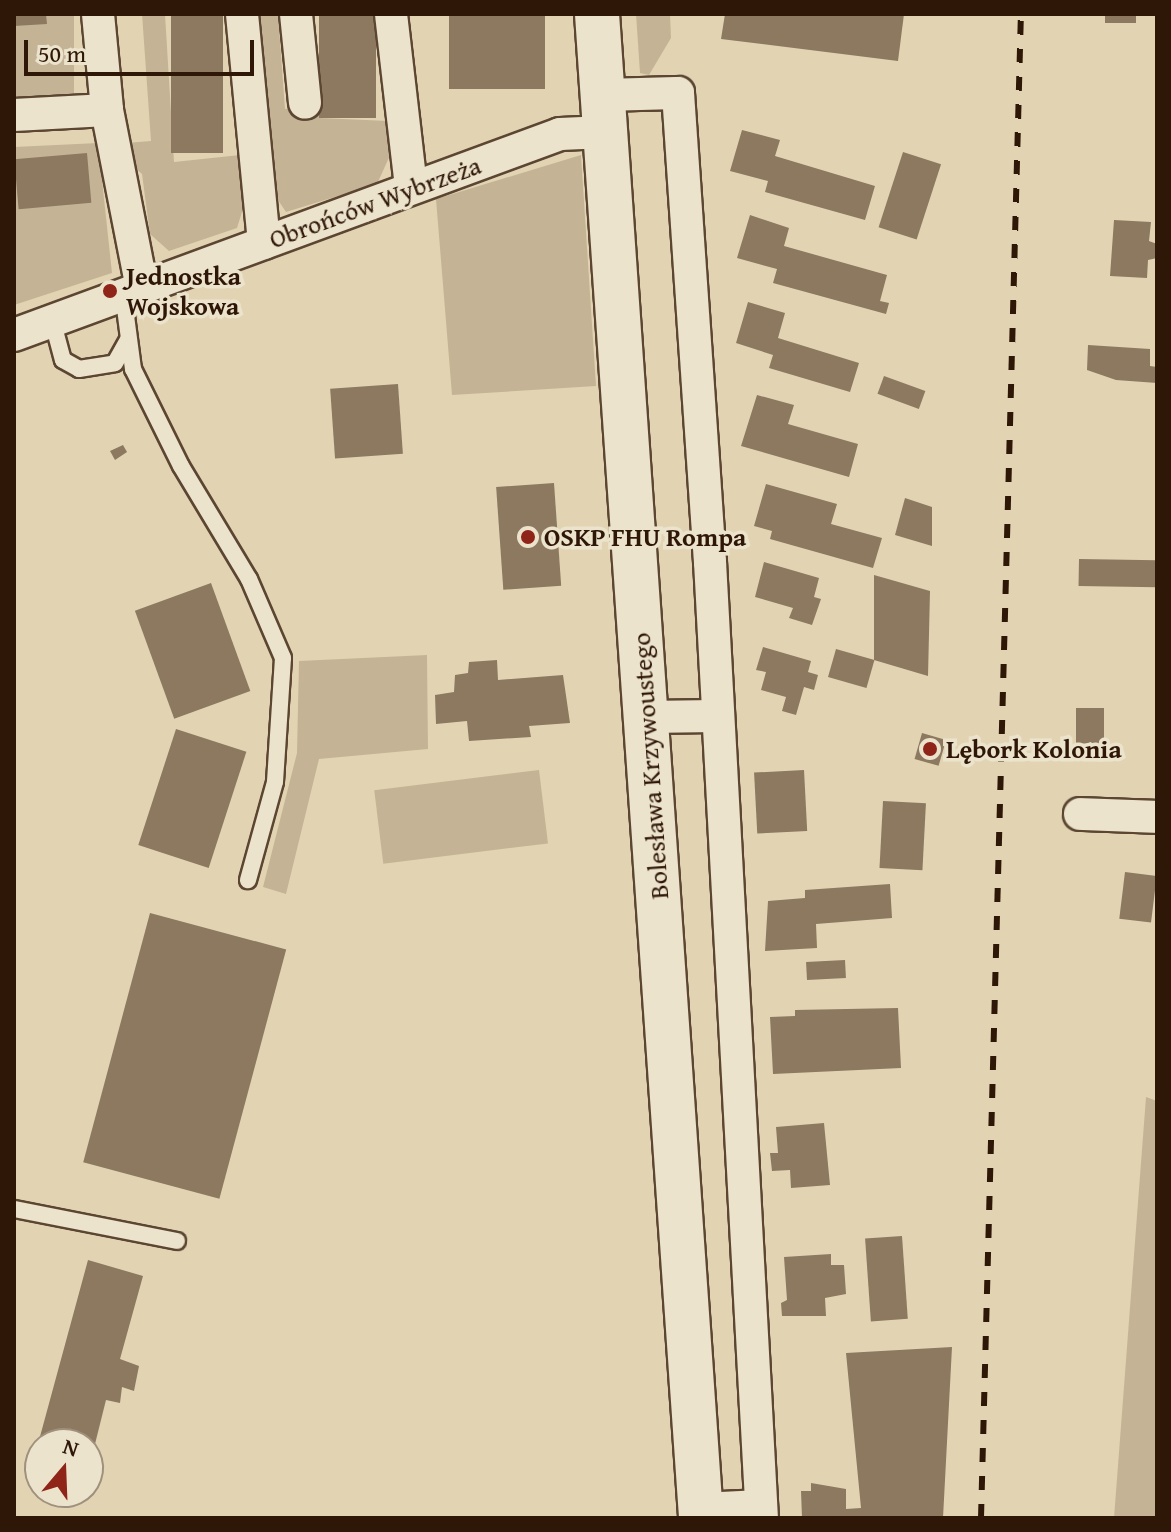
<!DOCTYPE html>
<meta charset="utf-8">
<style>
body{margin:0}
#map{position:relative;width:1171px;height:1532px;overflow:hidden;background:#e2d4b2;font-family:"Gentium Book Plus",serif}
div>[style]{position:absolute}
[style*='--x']{left:calc(var(--x)*1px);top:calc(var(--y)*1px);width:calc(var(--w)*1px);rotate:calc(var(--a)*1deg)}
.green>*{inset:0;background:#c4b495;transform-origin:0 0}
.building>*{inset:0;background:#8c7960;transform-origin:0 0}
.roads{filter:drop-shadow(2px 0 #5c4632) drop-shadow(-2px 0 #5c4632) drop-shadow(0 2px #5c4632) drop-shadow(0 -2px #5c4632)}
.service>*{height:16px;margin:-8px;padding:0 8px;transform-origin:8px;border-radius:8px;background:#ece3cd}
.minor>*{height:32px;margin:-16px;padding:0 16px;transform-origin:16px;border-radius:16px;background:#ece3cd}
.secondary>*{height:44px;margin:-22px;padding:0 22px;transform-origin:22px;border-radius:22px;background:#ece3cd}
.rail>*{height:6px;margin-top:-3px;transform-origin:0;background:repeating-linear-gradient(90deg,#2f1707 0 14px,transparent 0 28px)}
.dots>*{width:22px;height:22px;translate:-50% -50%;box-sizing:border-box;border:4px solid #ece3cd;border-radius:50%}
span{translate:-50% -50%;white-space:nowrap;text-align:center;line-height:1.15;-webkit-text-stroke:7px #ece3cd;paint-order:stroke}
.street-label{font-size:26px;color:#2f1707}
.poi-label{font-size:26px;color:#2f1707;font-weight:700}
.left{translate:0 -50%;text-align:left}
.frame{position:absolute;inset:0;border:16px solid #2f1707;pointer-events:none}
.north{position:absolute;left:24px;top:1428px;width:80px;height:80px;box-sizing:border-box;background:#ece3cd;border:2px solid #a0917e;border-radius:50%;rotate:19deg;font-size:22px;font-weight:700;line-height:32px;text-align:center;color:#2f1707}
.north::after{content:'';display:block;margin:auto;width:28px;height:36px;background:#8f2418;clip-path:polygon(50% 0,100% 100%,50% 72%,0 100%)}
.scale{position:absolute;left:24px;top:40px;width:230px;height:36px;box-sizing:border-box;border:4px solid #2f1707;border-top:0;padding-left:10px;font-size:24px;line-height:28px;white-space:nowrap;color:#2f1707;-webkit-text-stroke:6px #ece3cd;paint-order:stroke}
</style>
<div id="map">
<div class="green">
<i style="left:14px;top:14px;width:60px;height:83px"></i>
<i style="clip-path:polygon(142px 14px,165px 14px,174px 162px,240px 155px,246px 199px,237px 228px,169px 251px,150px 234px,142px 174px,131px 164px,126px 143px,151px 141px)"></i>
<i style="clip-path:polygon(252px 14px,278px 14px,285px 109px,317px 105px,320px 118px,389px 121px,392px 151px,377px 184px,286px 212px,266px 182px)"></i>
<i style="clip-path:polygon(636px 14px,670px 14px,671px 38px,649px 75px,640px 73px)"></i>
<i style="clip-path:polygon(98px 143px,112px 273px,14px 305px,14px 147px)"></i>
<i style="clip-path:polygon(581px 155px,596px 386px,452px 395px,436px 199px)"></i>
<i style="clip-path:polygon(427px 655px,428px 749px,319px 759px,286px 894px,263px 887px,297px 753px,299px 661px)"></i>
<i style="left:539px;top:770px;width:74px;height:166px;rotate:83deg"></i>
<i style="clip-path:polygon(1146px 1097px,1157px 1101px,1157px 1518px,1114px 1518px)"></i>
</div>
<div class="building">
<i style="clip-path:polygon(14px 14px,46px 14px,47px 24px,14px 26px)"></i>
<i style="left:171px;top:14px;width:52px;height:139px"></i>
<i style="left:319px;top:14px;width:57px;height:104px"></i>
<i style="left:449px;top:14px;width:96px;height:75px"></i>
<i style="clip-path:polygon(725px 14px,904px 14px,898px 61px,721px 39px)"></i>
<i style="left:1105px;top:14px;width:31px;height:9px"></i>
<i style="clip-path:polygon(742px 130px,780px 140px,775px 156px,875px 186px,865px 220px,765px 192px,768px 181px,730px 171px)"></i>
<i style="left:903px;top:152px;width:40px;height:79px;rotate:18deg"></i>
<i style="left:87px;top:153px;width:50px;height:73px;rotate:85deg"></i>
<i style="clip-path:polygon(750px 215px,789px 228px,784px 246px,887px 275px,880px 301px,889px 303px,886px 314px,773px 283px,777px 269px,737px 258px)"></i>
<i style="clip-path:polygon(1114px 220px,1151px 222px,1149px 241px,1157px 244px,1157px 258px,1148px 260px,1147px 278px,1110px 276px)"></i>
<i style="clip-path:polygon(748px 302px,785px 313px,778px 338px,859px 363px,850px 392px,769px 368px,773px 355px,736px 343px)"></i>
<i style="clip-path:polygon(1088px 345px,1150px 349px,1150px 366px,1157px 367px,1157px 383px,1116px 380px,1087px 370px)"></i>
<i style="left:884px;top:376px;width:44px;height:19px;rotate:20deg"></i>
<i style="left:398px;top:384px;width:70px;height:68px;rotate:86deg"></i>
<i style="clip-path:polygon(757px 395px,794px 405px,788px 424px,858px 444px,849px 477px,741px 446px)"></i>
<i style="clip-path:polygon(123px 445px,127px 452px,115px 460px,110px 451px)"></i>
<i style="left:554px;top:483px;width:103px;height:58px;rotate:86deg"></i>
<i style="clip-path:polygon(766px 484px,837px 504px,831px 524px,882px 538px,873px 568px,770px 539px,772px 531px,754px 526px)"></i>
<i style="clip-path:polygon(905px 498px,932px 507px,932px 546px,895px 535px)"></i>
<i style="left:1079px;top:559px;width:78px;height:27px;rotate:1deg"></i>
<i style="clip-path:polygon(764px 562px,819px 578px,814px 597px,821px 599px,812px 625px,789px 618px,793px 608px,755px 597px)"></i>
<i style="clip-path:polygon(874px 575px,930px 591px,928px 676px,874px 660px)"></i>
<i style="left:211px;top:583px;width:115px;height:81px;rotate:70deg"></i>
<i style="clip-path:polygon(763px 647px,811px 661px,808px 672px,818px 675px,814px 690px,804px 687px,796px 715px,782px 711px,786px 697px,761px 690px,766px 672px,756px 670px)"></i>
<i style="left:836px;top:649px;width:40px;height:29px;rotate:16deg"></i>
<i style="clip-path:polygon(497px 660px,498px 680px,563px 675px,570px 723px,529px 726px,531px 737px,469px 741px,467px 721px,436px 724px,435px 695px,454px 692px,455px 675px,468px 673px,469px 662px)"></i>
<i style="left:1076px;top:708px;width:28px;height:41px"></i>
<i style="left:176px;top:729px;width:74px;height:122px;rotate:18deg"></i>
<i style="left:922px;top:733px;width:25px;height:27px;rotate:16deg"></i>
<i style="left:804px;top:770px;width:61px;height:50px;rotate:87deg"></i>
<i style="left:883px;top:801px;width:43px;height:67px;rotate:3deg"></i>
<i style="left:1125px;top:872px;width:32px;height:47px;rotate:7deg"></i>
<i style="clip-path:polygon(890px 884px,892px 918px,816px 924px,817px 948px,765px 951px,768px 901px,805px 898px,805px 890px)"></i>
<i style="left:150px;top:913px;width:141px;height:258px;rotate:15deg"></i>
<i style="left:845px;top:960px;width:18px;height:39px;rotate:87deg"></i>
<i style="clip-path:polygon(898px 1008px,901px 1068px,773px 1074px,770px 1017px,795px 1016px,795px 1010px)"></i>
<i style="clip-path:polygon(824px 1123px,830px 1185px,791px 1188px,790px 1170px,772px 1171px,770px 1153px,778px 1153px,776px 1127px)"></i>
<i style="left:902px;top:1236px;width:83px;height:37px;rotate:86deg"></i>
<i style="clip-path:polygon(831px 1254px,831px 1265px,844px 1265px,846px 1294px,825px 1298px,826px 1316px,782px 1316px,781px 1303px,787px 1300px,784px 1257px)"></i>
<i style="clip-path:polygon(88px 1260px,143px 1276px,120px 1359px,139px 1366px,134px 1391px,122px 1387px,120px 1403px,106px 1400px,89px 1468px,88px 1444px,40px 1444px,40px 1468px,32px 1466px)"></i>
<i style="clip-path:polygon(952px 1347px,943px 1518px,802px 1518px,801px 1491px,811px 1491px,811px 1483px,846px 1489px,846px 1509px,861px 1508px,846px 1353px)"></i>
</div>
<div class="roads">
<div class="service">
<i style="--x:123;--y:293;--w:77;--a:82.5"></i>
<i style="--x:133;--y:369;--w:108;--a:63.7"></i>
<i style="--x:181;--y:466;--w:132;--a:59"></i>
<i style="--x:249;--y:579;--w:86;--a:66.7"></i>
<i style="--x:283;--y:658;--w:124;--a:93.7"></i>
<i style="--x:275;--y:782;--w:102;--a:105.4"></i>
<i style="--x:53;--y:323;--w:38;--a:75"></i>
<i style="--x:63;--y:360;--w:18;--a:29"></i>
<i style="--x:79;--y:369;--w:36;--a:-9"></i>
<i style="--x:115;--y:363;--w:26;--a:-61"></i>
<i style="--x:14;--y:1209;--w:166;--a:11.1"></i>
</div>
<div class="minor">
<i style="--x:98;--y:14;--w:96;--a:84.6"></i>
<i style="--x:107;--y:110;--w:177;--a:78.9"></i>
<i style="--x:242;--y:14;--w:230;--a:84.5"></i>
<i style="--x:296;--y:14;--w:89;--a:84.2"></i>
<i style="--x:391;--y:14;--w:174;--a:83.4"></i>
<i style="--x:602;--y:95;--w:76;--a:-1.5"></i>
<i style="--x:678;--y:93;--w:470;--a:86.1"></i>
<i style="--x:710;--y:562;--w:957;--a:86.89"></i>
<i style="--x:14;--y:115;--w:93;--a:-3.1"></i>
<i style="--x:14;--y:335;--w:582;--a:-20.21"></i>
<i style="--x:560;--y:134;--w:45;--a:-2.5"></i>
<i style="--x:646;--y:717;--w:70;--a:-0.8"></i>
<i style="--x:1080;--y:814;--w:77;--a:2.2"></i>
<i style="--x:701;--y:1509;--w:60;--a:-2.9"></i>
</div>
<div class="secondary">
<i style="--x:597;--y:14;--w:1508;--a:86.04"></i>
</div>
</div>
<div class="rail">
<i style="--x:981;--y:1518;--w:1505;--a:-88.48"></i>
</div>
<div class="dots">
<i style="left:110px;top:291px;background:#8f2418"></i>
<i style="left:528px;top:537px;background:#8f2418"></i>
<i style="left:930px;top:749px;background:#8f2418"></i>
</div>
<div class="street-label">
<span style="left:375px;top:202px;rotate:-20deg">Obrońców Wybrzeża</span>
<span style="left:650px;top:766px;rotate:-94deg">Bolesława Krzywoustego</span>
</div>
<div class="poi-label">
<span class="left" style="left:126px;top:291px">Jednostka<br>Wojskowa</span>
<span class="left" style="left:544px;top:537px">OSKP FHU Rompa</span>
<span class="left" style="left:946px;top:749px">Lębork Kolonia</span>
</div>
<div class="frame"></div>
<div class="north">N</div>
<div class="scale">50 m</div>
</div>
